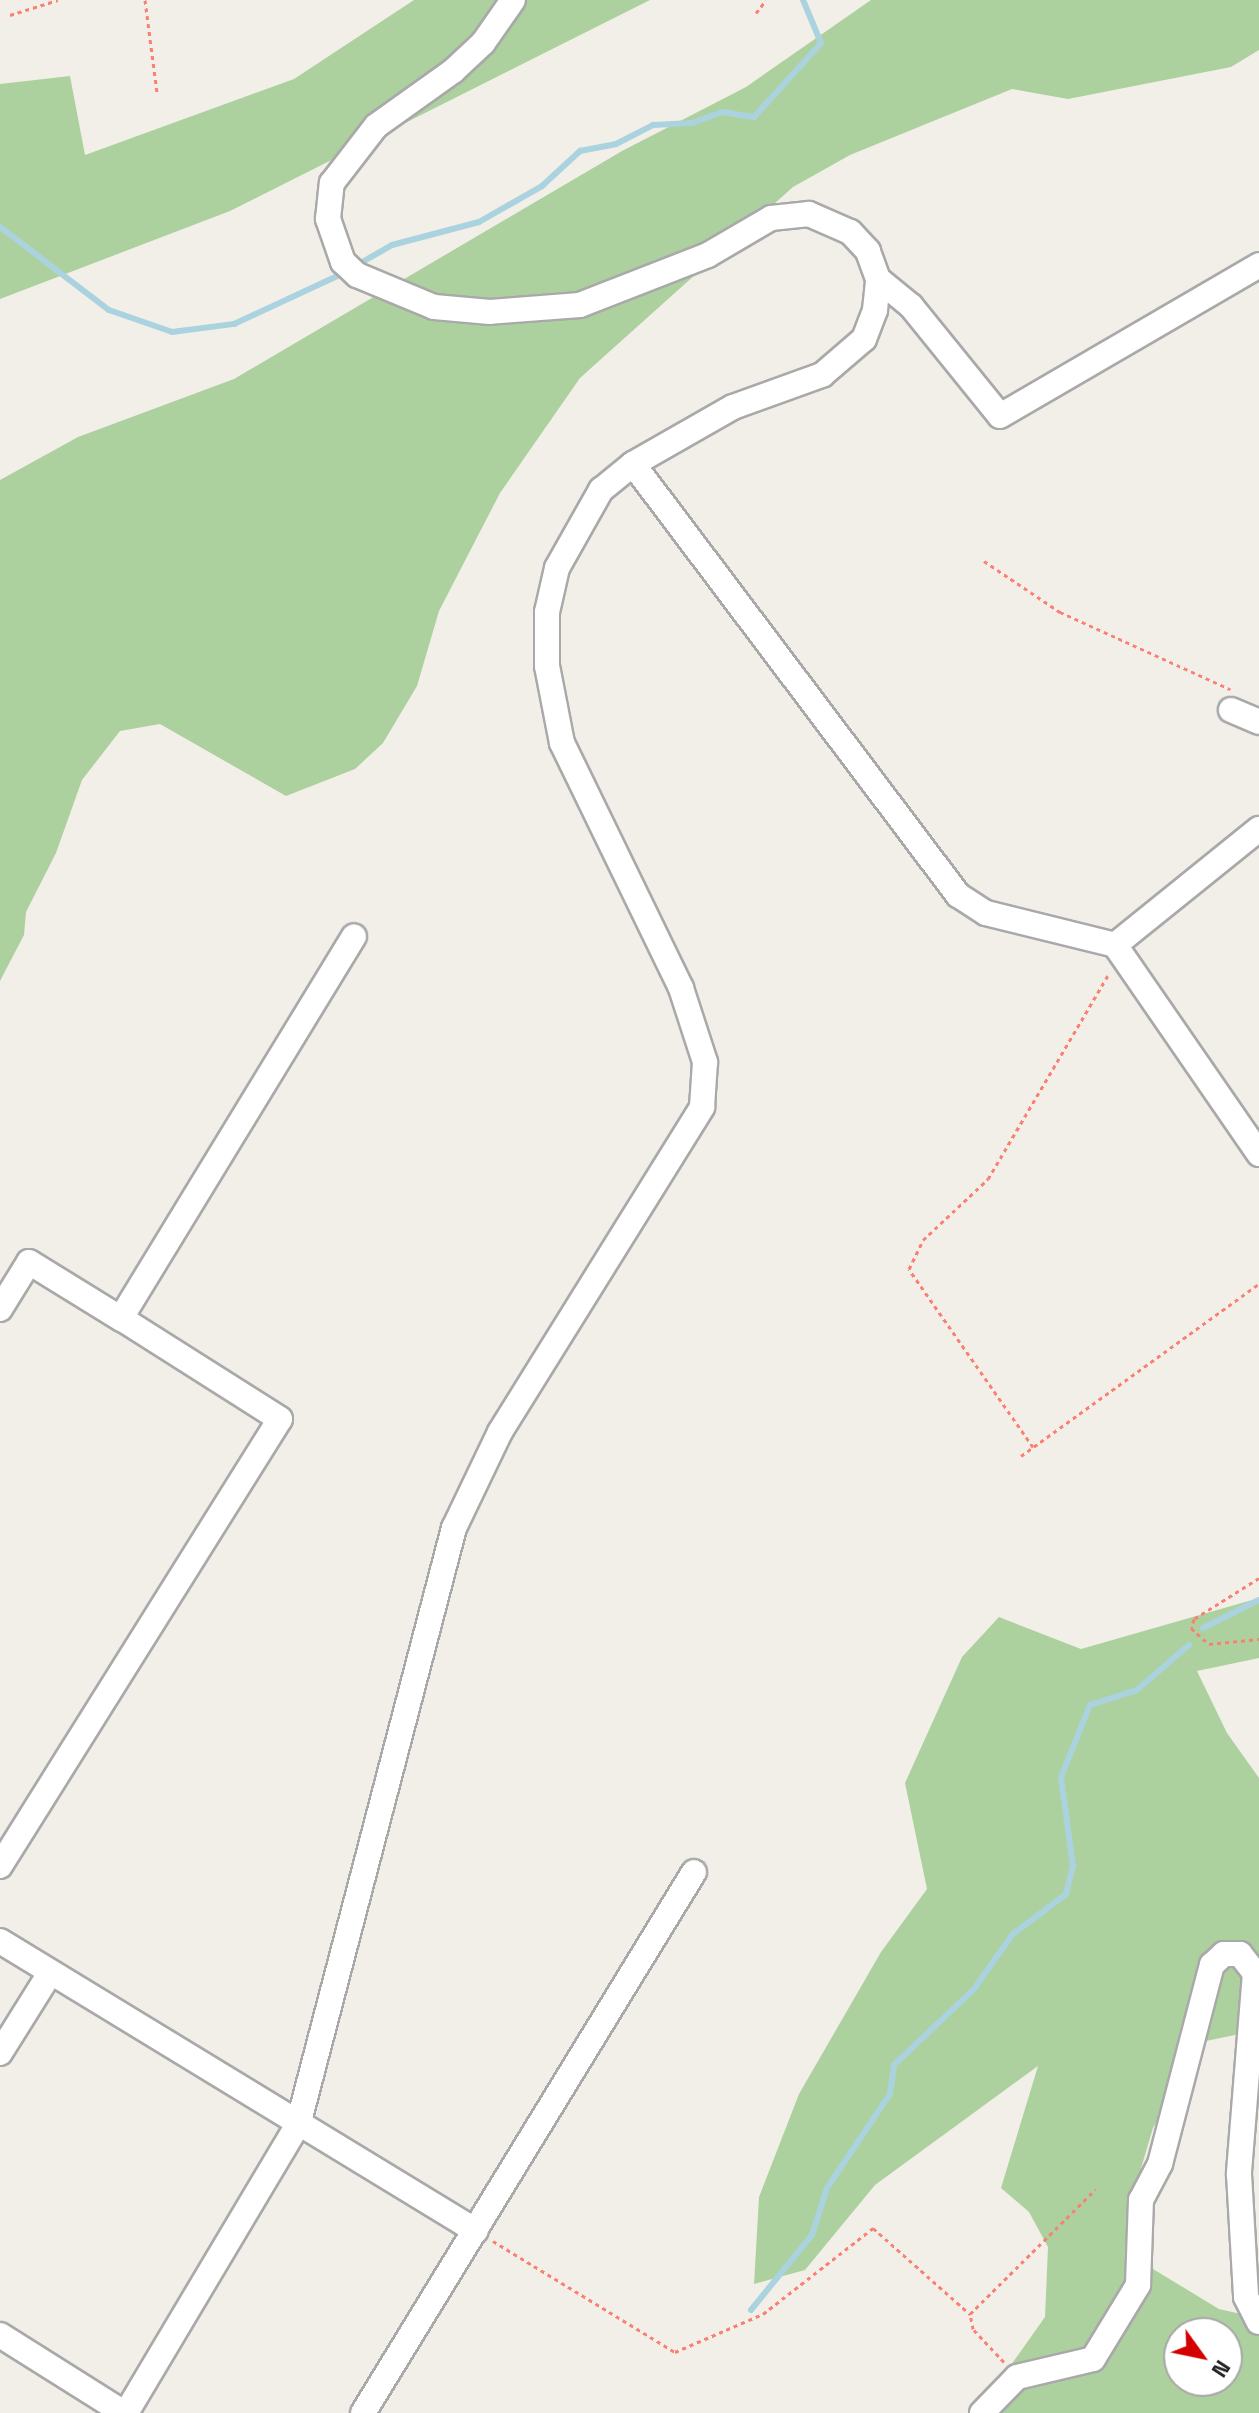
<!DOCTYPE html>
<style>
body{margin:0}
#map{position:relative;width:1259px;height:2413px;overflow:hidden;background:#f2efe9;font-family:"Space Grotesk",sans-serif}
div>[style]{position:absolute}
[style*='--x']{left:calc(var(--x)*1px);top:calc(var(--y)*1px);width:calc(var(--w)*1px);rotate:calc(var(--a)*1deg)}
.forest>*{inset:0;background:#add19e}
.stream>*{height:6px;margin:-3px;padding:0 3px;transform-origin:3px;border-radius:3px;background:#aad3df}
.path>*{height:3px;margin-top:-1.5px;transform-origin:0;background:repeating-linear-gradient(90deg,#fa8072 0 4px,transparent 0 8px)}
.roads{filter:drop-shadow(2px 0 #a9a9a9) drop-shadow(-2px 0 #a9a9a9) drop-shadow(0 2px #a9a9a9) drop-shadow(0 -2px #a9a9a9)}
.minor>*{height:24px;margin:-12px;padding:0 12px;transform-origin:12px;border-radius:12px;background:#fff}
span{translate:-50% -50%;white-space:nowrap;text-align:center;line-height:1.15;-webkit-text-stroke:6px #fff;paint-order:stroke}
.north{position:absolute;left:1163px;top:2317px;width:80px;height:80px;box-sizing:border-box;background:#fff;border:2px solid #a7a7a7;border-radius:50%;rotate:123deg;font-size:22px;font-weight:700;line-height:32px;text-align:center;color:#222}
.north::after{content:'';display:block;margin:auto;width:28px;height:36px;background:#d40000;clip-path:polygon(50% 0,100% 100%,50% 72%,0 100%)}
</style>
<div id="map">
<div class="forest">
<i style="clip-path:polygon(414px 0,650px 0,230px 211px,0 299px,0 84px,70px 76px,85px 155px,294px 79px)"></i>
<i style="clip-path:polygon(871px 0,1259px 0,1259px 50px,1231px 67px,1068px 99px,1012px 89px,850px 155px,793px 187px,580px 378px,500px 493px,439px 611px,417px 686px,383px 743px,355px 769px,286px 796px,160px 724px,120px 731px,82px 780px,56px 853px,26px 912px,24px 935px,0 981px,0 480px,78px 437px,234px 379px,622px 151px,746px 87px)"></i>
<i style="clip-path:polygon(evenodd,1259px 1598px,1259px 1658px,1197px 1671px,1227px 1733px,1259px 1778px,1259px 2030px,1206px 2041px,1153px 2128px,1128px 2212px,1136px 2242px,1153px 2269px,1219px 2309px,1241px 2314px,1259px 2299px,1259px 2413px,977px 2413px,1045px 2317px,1048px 2247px,1029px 2212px,1001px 2188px,1038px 2066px,875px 2185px,805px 2270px,754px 2284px,759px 2197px,799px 2094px,881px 1952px,927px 1889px,905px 1783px,962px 1657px,999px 1617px,1081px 1649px,1259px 1598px,1179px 2333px,1227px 2333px,1227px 2381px,1179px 2381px,1179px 2333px)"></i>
</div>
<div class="stream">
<i style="--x:0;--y:227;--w:137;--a:37.3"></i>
<i style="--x:109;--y:310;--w:67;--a:19.2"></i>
<i style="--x:172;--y:332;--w:63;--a:-7.4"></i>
<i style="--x:234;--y:324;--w:121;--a:-24.9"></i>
<i style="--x:357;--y:265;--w:40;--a:-29.7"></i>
<i style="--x:392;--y:245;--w:90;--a:-14.8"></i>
<i style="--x:479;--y:222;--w:73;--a:-29.7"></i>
<i style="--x:542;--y:186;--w:52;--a:-42.6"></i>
<i style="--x:580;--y:151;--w:37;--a:-11"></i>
<i style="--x:616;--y:144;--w:42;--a:-27.2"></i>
<i style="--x:653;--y:125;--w:39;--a:-3"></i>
<i style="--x:692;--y:123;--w:32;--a:-20"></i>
<i style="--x:722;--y:112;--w:32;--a:9"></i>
<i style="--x:754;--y:117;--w:100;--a:-47.8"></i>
<i style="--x:821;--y:43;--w:47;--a:-112.7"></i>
<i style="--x:1203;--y:1628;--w:63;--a:-26.6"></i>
<i style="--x:751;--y:2310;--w:97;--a:-50.9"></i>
<i style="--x:812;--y:2235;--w:49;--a:-72.3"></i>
<i style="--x:827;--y:2188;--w:113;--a:-56.2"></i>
<i style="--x:890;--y:2094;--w:29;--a:-82"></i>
<i style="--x:894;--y:2065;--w:110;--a:-43.5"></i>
<i style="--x:974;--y:1989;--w:67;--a:-54.7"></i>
<i style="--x:1013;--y:1934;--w:66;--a:-37"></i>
<i style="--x:1066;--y:1894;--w:29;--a:-76"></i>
<i style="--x:1073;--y:1866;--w:90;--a:-97.7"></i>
<i style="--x:1061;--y:1777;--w:78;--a:-68.1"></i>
<i style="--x:1090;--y:1705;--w:49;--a:-17.7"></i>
<i style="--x:1137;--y:1690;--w:69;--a:-40.9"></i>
</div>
<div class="path">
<i style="--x:145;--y:0;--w:94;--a:82.6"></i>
<i style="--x:756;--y:13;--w:16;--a:-52"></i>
<i style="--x:10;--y:15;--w:50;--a:-17.4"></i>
<i style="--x:984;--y:561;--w:92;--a:33.9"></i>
<i style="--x:1060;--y:612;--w:187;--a:24.4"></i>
<i style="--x:1033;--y:1447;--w:217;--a:-124.9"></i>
<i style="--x:909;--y:1269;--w:32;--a:-64"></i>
<i style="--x:923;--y:1240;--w:89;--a:-43.2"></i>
<i style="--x:988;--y:1179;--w:237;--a:-59.5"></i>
<i style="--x:1021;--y:1456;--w:294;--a:-35.9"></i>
<i style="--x:1259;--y:1578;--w:77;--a:147.8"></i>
<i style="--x:1194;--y:1619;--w:9;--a:108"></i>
<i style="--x:1191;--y:1628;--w:24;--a:42"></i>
<i style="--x:1209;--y:1644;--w:50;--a:-5.7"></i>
<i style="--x:493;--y:2241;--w:213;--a:31.4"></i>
<i style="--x:675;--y:2352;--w:96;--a:-23.4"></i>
<i style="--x:763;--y:2314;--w:140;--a:-38"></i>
<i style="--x:873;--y:2228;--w:130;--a:41.6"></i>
<i style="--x:1004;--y:2362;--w:45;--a:-133.2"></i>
<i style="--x:973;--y:2329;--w:15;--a:-101"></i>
<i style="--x:970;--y:2314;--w:177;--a:-44.8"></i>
</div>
<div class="roads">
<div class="minor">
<i style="--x:878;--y:279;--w:43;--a:39.3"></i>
<i style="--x:911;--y:306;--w:141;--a:51"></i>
<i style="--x:1000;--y:416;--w:300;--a:-30.2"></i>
<i style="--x:633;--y:464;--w:540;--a:52.98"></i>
<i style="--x:958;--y:895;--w:33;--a:33"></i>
<i style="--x:986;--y:913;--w:133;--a:13.9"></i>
<i style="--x:1115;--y:945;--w:254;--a:55.4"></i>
<i style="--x:1231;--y:710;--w:30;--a:23"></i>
<i style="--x:1115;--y:945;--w:185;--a:-38.9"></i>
<i style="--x:0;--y:1309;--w:55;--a:-58.3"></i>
<i style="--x:29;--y:1262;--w:110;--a:31.7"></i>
<i style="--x:0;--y:1866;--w:527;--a:-57.94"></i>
<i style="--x:280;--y:1419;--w:188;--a:-147.6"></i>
<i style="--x:121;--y:1318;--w:447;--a:-58.6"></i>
<i style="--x:0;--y:1941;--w:557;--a:31.35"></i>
<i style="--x:0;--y:2053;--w:94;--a:-58"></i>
<i style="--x:0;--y:2335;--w:146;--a:32.2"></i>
<i style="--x:126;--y:2413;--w:335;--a:-59.2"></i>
<i style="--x:298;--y:2125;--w:617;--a:-75.36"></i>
<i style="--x:454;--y:1528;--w:106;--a:-64.4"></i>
<i style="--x:500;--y:1432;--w:383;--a:-58.1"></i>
<i style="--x:702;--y:1107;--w:45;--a:-86.2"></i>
<i style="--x:705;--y:1062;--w:78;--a:-108"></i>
<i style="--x:681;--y:988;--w:272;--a:-115.9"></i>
<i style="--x:562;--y:743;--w:78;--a:-101"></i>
<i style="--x:547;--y:666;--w:54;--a:-90"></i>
<i style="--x:547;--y:612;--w:45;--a:-77.2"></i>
<i style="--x:557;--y:568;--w:90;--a:-60.6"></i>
<i style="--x:601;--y:490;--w:41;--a:-39.1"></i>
<i style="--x:633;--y:464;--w:115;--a:-29.7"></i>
<i style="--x:733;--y:407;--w:95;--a:-19.8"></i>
<i style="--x:822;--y:375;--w:55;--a:-40.6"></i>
<i style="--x:864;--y:339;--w:31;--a:-69"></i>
<i style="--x:875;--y:310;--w:31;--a:-84"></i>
<i style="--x:878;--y:279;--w:30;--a:-110"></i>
<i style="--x:868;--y:251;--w:26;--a:-133"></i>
<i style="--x:850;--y:232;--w:45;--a:-156.3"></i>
<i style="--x:809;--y:214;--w:38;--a:174"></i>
<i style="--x:771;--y:218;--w:73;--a:149.6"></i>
<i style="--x:708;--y:255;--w:137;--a:158.7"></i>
<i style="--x:580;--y:305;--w:90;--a:175.6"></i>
<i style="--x:490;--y:312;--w:56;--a:-174.9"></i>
<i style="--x:434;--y:307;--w:83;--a:-157.4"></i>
<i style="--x:357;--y:275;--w:19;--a:-137"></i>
<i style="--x:343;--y:262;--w:46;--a:-109.2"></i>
<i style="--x:328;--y:219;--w:36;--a:-84"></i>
<i style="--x:332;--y:183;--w:72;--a:-52.3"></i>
<i style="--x:376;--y:126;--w:95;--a:-35.5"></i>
<i style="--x:453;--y:71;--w:41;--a:-43"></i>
<i style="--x:483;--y:43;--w:52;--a:-55.1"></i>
<i style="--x:363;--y:2413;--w:634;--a:-58.54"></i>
<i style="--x:982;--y:2413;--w:50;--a:-45.8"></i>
<i style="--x:1017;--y:2377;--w:78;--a:-13.3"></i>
<i style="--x:1093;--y:2359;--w:87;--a:-58.7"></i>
<i style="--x:1138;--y:2285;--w:85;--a:-88"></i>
<i style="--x:1141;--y:2200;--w:41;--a:-62.2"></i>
<i style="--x:1160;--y:2164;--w:206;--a:-75.4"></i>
<i style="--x:1212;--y:1965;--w:16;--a:-43"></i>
<i style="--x:1224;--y:1954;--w:16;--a:0"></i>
<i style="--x:1240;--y:1954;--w:24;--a:52"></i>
<i style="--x:1255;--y:1973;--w:202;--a:94.6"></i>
<i style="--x:1239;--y:2174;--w:123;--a:86.7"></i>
<i style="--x:1246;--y:2297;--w:28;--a:63"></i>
</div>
</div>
<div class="north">N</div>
</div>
